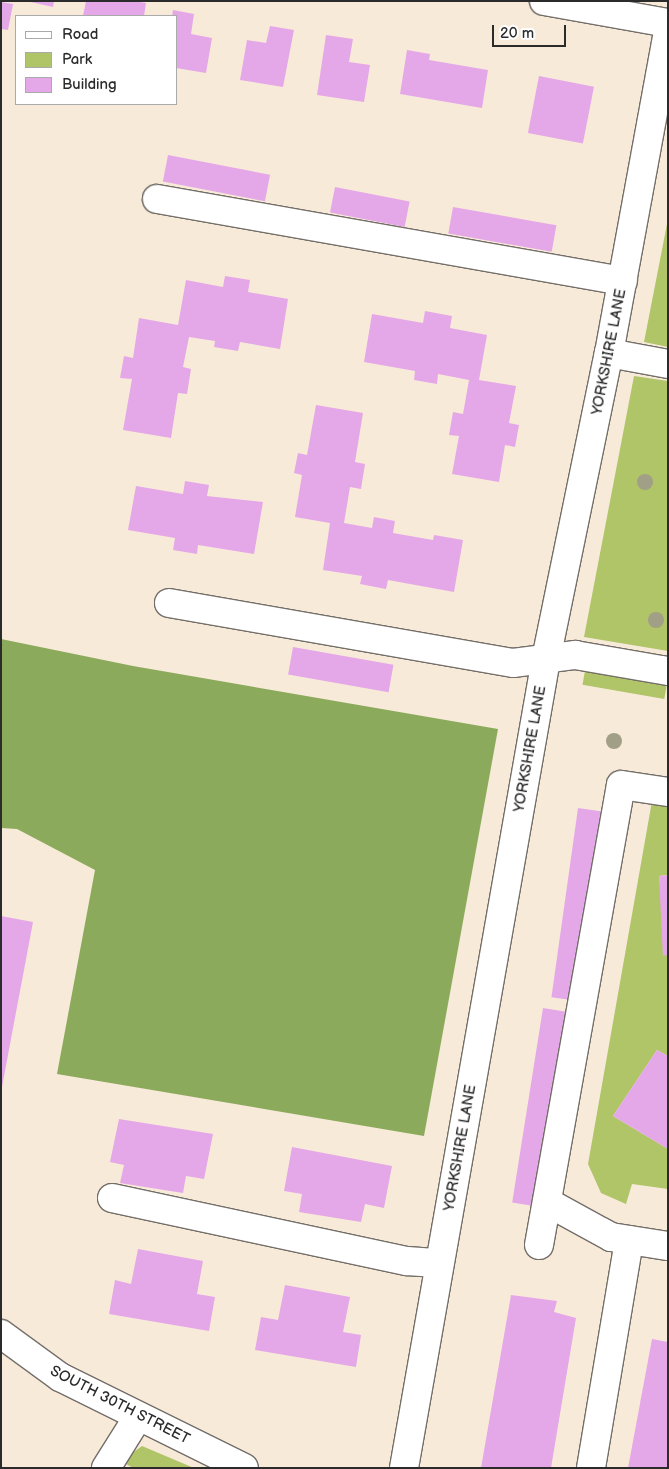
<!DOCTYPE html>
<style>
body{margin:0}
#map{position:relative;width:669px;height:1469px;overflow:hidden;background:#f8ead9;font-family:"Balsamiq Sans",sans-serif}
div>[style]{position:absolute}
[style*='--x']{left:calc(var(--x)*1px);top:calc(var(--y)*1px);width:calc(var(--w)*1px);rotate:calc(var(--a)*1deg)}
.green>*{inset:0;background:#b0c468;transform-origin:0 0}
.forest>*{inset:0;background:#8caa5c}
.building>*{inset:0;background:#e4a8e8;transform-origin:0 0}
.roads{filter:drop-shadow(1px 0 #736e68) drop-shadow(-1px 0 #736e68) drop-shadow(0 1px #736e68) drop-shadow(0 -1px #736e68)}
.minor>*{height:28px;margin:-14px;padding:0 14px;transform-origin:14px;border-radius:14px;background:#fff}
.trees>*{width:16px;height:16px;margin:-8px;border-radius:50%;background:#a19f85}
span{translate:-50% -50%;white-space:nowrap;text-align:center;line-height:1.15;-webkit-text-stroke:5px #fff;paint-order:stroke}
.street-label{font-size:15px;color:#2b2b2b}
.frame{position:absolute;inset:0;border:2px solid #2b2b2b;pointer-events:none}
.legend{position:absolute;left:15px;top:15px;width:162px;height:90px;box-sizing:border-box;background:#fff;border:1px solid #aaa;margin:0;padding:6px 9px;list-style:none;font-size:15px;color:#2b2b2b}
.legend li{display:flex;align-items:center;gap:10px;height:25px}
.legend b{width:25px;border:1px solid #aaa}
.scale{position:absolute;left:492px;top:25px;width:74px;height:22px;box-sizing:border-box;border:2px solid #2b2b2b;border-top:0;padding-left:6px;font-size:15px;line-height:18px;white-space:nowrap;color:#2b2b2b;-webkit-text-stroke:4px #fff;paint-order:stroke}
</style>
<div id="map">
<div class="green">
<i style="clip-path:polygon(667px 224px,668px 224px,668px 347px,644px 342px)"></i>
<i style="clip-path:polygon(634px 376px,668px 381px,668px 651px,584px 637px)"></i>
<i style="left:586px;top:665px;width:83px;height:20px;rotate:10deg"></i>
<i style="clip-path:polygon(652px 801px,668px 801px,668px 875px,659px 876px,668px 955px,668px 1056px,657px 1050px,613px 1116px,668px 1149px,668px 1189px,632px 1184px,626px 1204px,601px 1193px,588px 1164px)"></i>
<i style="clip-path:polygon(142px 1446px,194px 1468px,133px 1468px,121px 1461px)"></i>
</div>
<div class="forest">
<i style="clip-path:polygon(1px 639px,133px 666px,498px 729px,424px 1136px,57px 1074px,95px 870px,17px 829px,1px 828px)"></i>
</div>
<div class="building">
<i style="clip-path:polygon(26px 1px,54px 1px,53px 7px)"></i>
<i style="clip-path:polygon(86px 1px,133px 1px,146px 3px,144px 16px,83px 16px)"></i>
<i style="clip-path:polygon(1px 2px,13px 4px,8px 30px,1px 29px)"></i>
<i style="clip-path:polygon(173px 10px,194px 14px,191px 34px,212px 38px,206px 73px,176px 68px,176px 16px,172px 16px)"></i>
<i style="clip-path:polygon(270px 26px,294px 30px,283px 87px,240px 80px,247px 40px,266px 43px)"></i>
<i style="clip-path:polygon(326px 35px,353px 39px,349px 62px,370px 65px,364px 102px,317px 95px)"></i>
<i style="clip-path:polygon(407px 50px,430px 54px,429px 60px,488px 70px,482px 108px,400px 94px)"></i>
<i style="left:539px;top:76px;width:56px;height:58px;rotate:11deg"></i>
<i style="left:168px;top:155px;width:104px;height:27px;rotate:11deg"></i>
<i style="left:335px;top:187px;width:76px;height:26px;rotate:11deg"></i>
<i style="left:453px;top:207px;width:105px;height:27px;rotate:10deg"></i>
<i style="clip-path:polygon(225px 276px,250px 280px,248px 292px,288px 299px,280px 349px,240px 342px,238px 351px,214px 347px,215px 341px,189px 337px,183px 367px,191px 369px,187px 394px,178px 393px,171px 438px,123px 430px,132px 379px,120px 378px,124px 356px,133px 358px,139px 318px,178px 325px,186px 280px,223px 287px)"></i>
<i style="clip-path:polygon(425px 311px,452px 316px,450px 328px,487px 335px,479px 380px,516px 386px,509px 423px,519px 425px,515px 447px,505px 445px,499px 482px,452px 474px,459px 436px,449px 435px,453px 412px,463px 414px,469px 380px,438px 374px,437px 384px,414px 380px,415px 371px,364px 362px,372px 314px,423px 323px)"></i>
<i style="clip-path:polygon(316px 405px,363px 413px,355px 462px,365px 464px,361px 489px,350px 487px,344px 523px,372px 528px,374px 517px,395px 521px,393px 533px,433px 540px,434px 535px,463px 540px,454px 592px,388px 580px,386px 589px,360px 584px,362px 576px,323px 570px,330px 523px,295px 517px,302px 475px,294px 473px,298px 453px,307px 455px)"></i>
<i style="clip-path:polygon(185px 481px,209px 485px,207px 496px,263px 502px,254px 554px,198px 545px,197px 554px,173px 550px,175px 538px,128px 530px,136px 486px,183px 494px)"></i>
<i style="left:293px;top:647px;width:102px;height:28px;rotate:10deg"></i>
<i style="left:578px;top:808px;width:28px;height:191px;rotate:8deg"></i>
<i style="clip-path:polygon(668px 875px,668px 955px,663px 956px,659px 876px)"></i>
<i style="clip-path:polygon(1px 916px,33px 922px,2px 1087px,1px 1087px)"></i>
<i style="left:543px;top:1008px;width:25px;height:197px;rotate:9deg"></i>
<i style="clip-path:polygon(657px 1050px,668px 1056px,668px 1149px,613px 1116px)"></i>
<i style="clip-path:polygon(119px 1119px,213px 1134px,204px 1179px,186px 1176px,183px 1193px,120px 1183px,124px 1165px,110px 1162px)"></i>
<i style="clip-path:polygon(292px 1147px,392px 1166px,384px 1208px,365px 1204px,361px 1222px,299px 1212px,302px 1194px,284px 1191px)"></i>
<i style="clip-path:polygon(138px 1249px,203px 1261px,197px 1294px,215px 1297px,209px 1331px,109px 1314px,115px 1280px,131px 1284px)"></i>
<i style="clip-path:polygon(285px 1285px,350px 1297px,343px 1332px,361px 1335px,356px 1367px,255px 1350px,261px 1317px,278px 1320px)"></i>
<i style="clip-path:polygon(511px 1295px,557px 1301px,554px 1312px,576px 1318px,551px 1468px,481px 1468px)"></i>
<i style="clip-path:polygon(652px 1339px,668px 1342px,668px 1468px,628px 1468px)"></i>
</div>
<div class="roads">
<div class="minor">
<i style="--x:544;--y:1;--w:126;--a:10.1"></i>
<i style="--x:157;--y:199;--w:473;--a:10"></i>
<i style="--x:609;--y:353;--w:60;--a:10.6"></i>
<i style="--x:169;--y:603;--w:349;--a:9.9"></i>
<i style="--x:513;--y:663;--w:63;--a:-7.4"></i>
<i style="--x:575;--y:655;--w:94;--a:9.8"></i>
<i style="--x:112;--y:1198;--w:302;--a:12.1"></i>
<i style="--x:407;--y:1261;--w:32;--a:4"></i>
<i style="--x:547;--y:1202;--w:73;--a:28.7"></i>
<i style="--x:611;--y:1237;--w:58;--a:9"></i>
<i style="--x:539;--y:1245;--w:467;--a:-79.9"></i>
<i style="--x:621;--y:785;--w:48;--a:8.5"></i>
<i style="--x:1;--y:1334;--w:73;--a:36.1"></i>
<i style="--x:60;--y:1377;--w:205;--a:26.3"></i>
<i style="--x:106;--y:1468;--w:60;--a:-57.9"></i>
<i style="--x:404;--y:1468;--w:821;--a:-80.04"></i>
<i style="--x:546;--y:659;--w:312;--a:-78.4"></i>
<i style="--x:609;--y:353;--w:326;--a:-79.6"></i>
<i style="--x:591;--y:1468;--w:231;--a:-80.5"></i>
</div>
</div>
<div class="trees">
<i style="left:645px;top:482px"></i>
<i style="left:656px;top:620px"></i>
<i style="left:614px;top:741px"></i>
</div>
<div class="street-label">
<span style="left:609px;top:352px;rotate:-79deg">YORKSHIRE LANE</span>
<span style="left:530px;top:749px;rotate:-80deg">YORKSHIRE LANE</span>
<span style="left:460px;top:1148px;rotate:-80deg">YORKSHIRE LANE</span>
<span style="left:120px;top:1405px;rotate:27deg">SOUTH 30TH STREET</span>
</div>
<div class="frame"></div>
<ul class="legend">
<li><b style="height:6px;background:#fff"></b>Road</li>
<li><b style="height:14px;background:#b0c468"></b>Park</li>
<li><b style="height:14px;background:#e4a8e8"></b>Building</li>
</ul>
<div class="scale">20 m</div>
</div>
